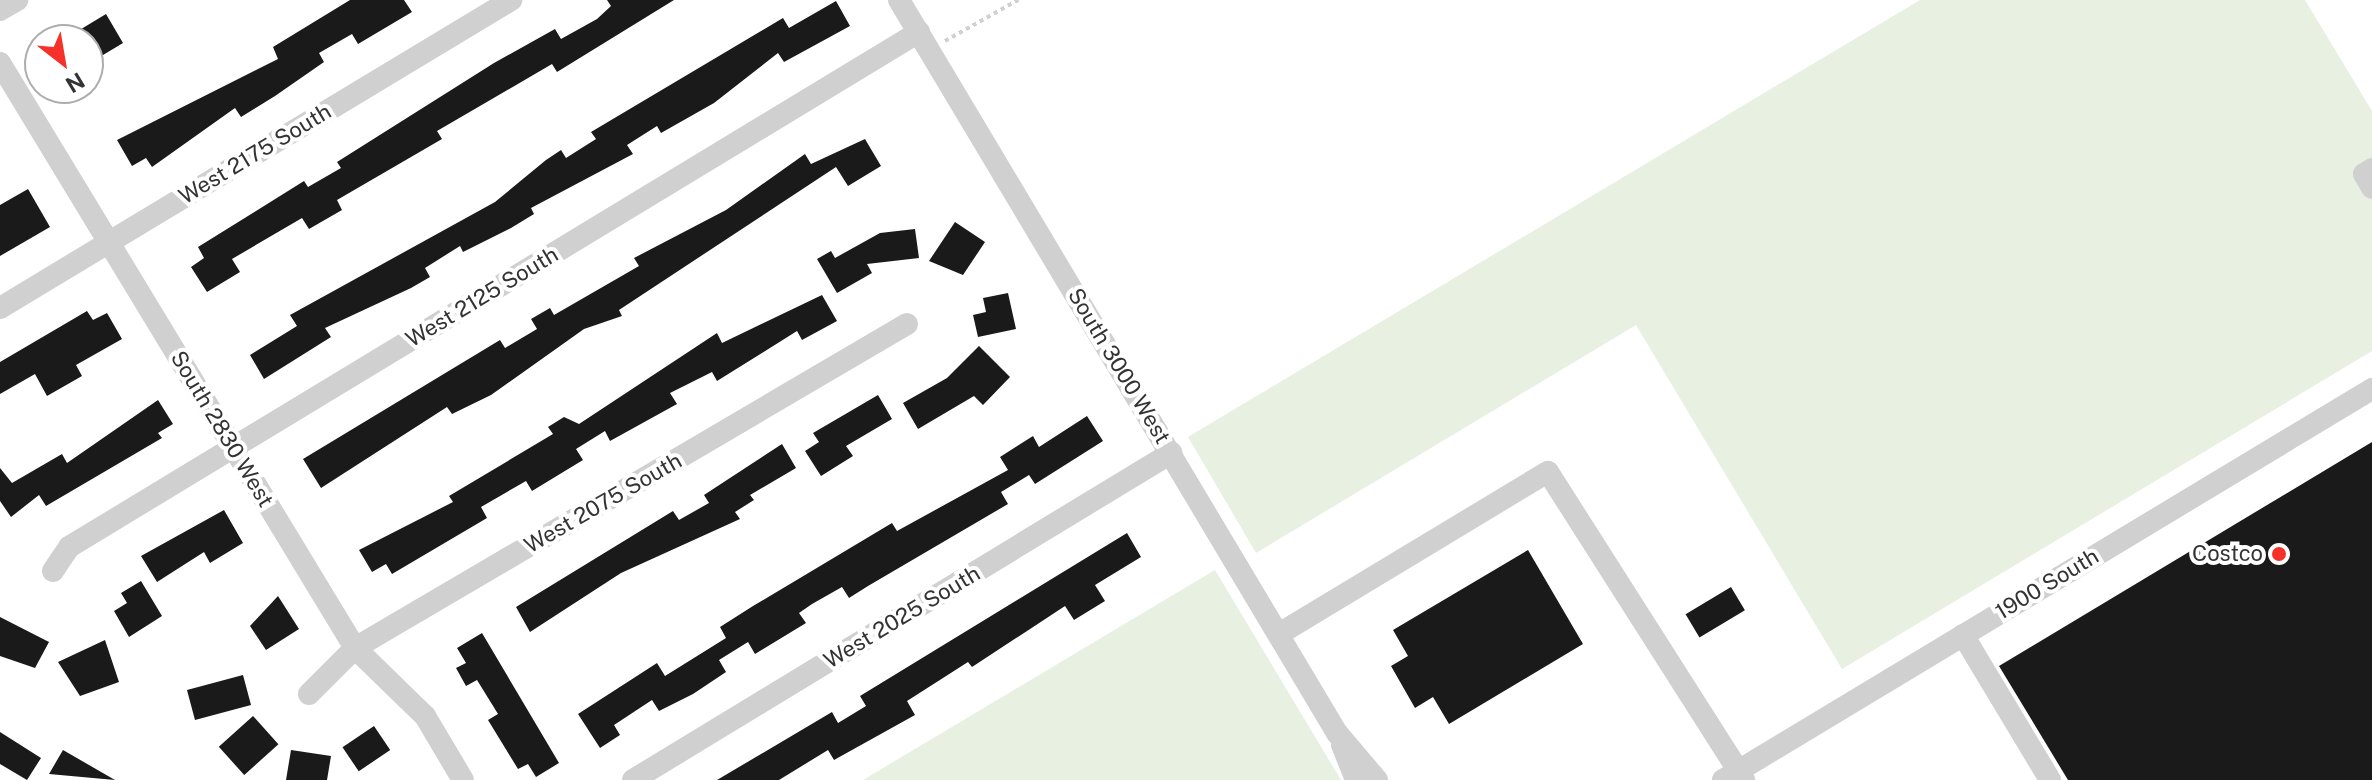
<!DOCTYPE html>
<style>
body{margin:0}
#map{position:relative;width:2372px;height:780px;overflow:hidden;background:#fff;font-family:"Public Sans",sans-serif}
div>[style]{position:absolute}
[style*='--x']{left:calc(var(--x)*1px);top:calc(var(--y)*1px);width:calc(var(--w)*1px);rotate:calc(var(--a)*1deg)}
.green>*{inset:0;background:#e7f0e1}
.building>*{inset:0;background:#1a1a1a;transform-origin:0 0}
.path>*{height:4px;margin-top:-2px;transform-origin:0;background:repeating-linear-gradient(90deg,#d0d0d0 0 4px,transparent 0 8px)}
.minor>*{height:22px;margin:-11px;padding:0 11px;transform-origin:11px;border-radius:11px;background:#d0d0d0}
.dots>*{width:22px;height:22px;translate:-50% -50%;box-sizing:border-box;border:4px solid #fff;border-radius:50%}
span{translate:-50% -50%;white-space:nowrap;text-align:center;line-height:1.15;-webkit-text-stroke:8px #fff;paint-order:stroke}
.street-label{font-size:22px;color:#333}
.poi-label{font-size:22px;color:#333}
.right{translate:-100% -50%;text-align:right}
.north{position:absolute;left:24px;top:24px;width:80px;height:80px;box-sizing:border-box;background:#fff;border:2px solid #adadad;border-radius:50%;rotate:149deg;font-size:22px;font-weight:700;line-height:32px;text-align:center;color:#333}
.north::after{content:'';display:block;margin:auto;width:28px;height:36px;background:#f63129;clip-path:polygon(50% 0,100% 100%,50% 72%,0 100%)}
</style>
<div id="map">
<div class="green">
<i style="clip-path:polygon(1920px 0,2305px 0,2372px 111px,2372px 351px,1842px 669px,1636px 325px,1256px 553px,1188px 437px)"></i>
<i style="clip-path:polygon(1215px 570px,1341px 780px,863px 780px)"></i>
</div>
<div class="building">
<i style="clip-path:polygon(350px 0,404px 0,412px 12px,358px 44px,352px 34px,319px 53px,324px 62px,275px 96px,241px 117px,235px 108px,152px 167px,146px 158px,132px 166px,117px 140px,278px 59px,273px 47px)"></i>
<i style="clip-path:polygon(607px 0,674px 0,557px 72px,552px 64px,437px 131px,442px 139px,337px 200px,342px 210px,309px 229px,302px 218px,232px 259px,240px 272px,207px 292px,191px 267px,204px 258px,198px 247px,304px 181px,308px 187px,341px 168px,337px 162px,494px 63px,555px 29px,561px 39px,597px 19px,611px 6px)"></i>
<i style="clip-path:polygon(836px 1px,850px 26px,784px 62px,778px 53px,714px 103px,661px 133px,657px 126px,627px 145px,633px 154px,531px 208px,534px 214px,511px 228px,463px 252px,460px 246px,425px 268px,430px 277px,411px 288px,325px 328px,331px 337px,264px 379px,250px 355px,297px 326px,290px 315px,495px 202px,546px 160px,561px 150px,566px 158px,596px 139px,591px 132px,783px 18px,789px 28px)"></i>
<i style="clip-path:polygon(106px 14px,123px 43px,88px 64px,88px 40px,63px 40px)"></i>
<i style="clip-path:polygon(865px 139px,881px 166px,848px 186px,836px 167px,619px 310px,622px 316px,584px 329px,491px 395px,452px 414px,447px 407px,321px 488px,303px 459px,500px 340px,505px 348px,537px 329px,531px 319px,550px 308px,554px 315px,639px 266px,634px 258px,726px 210px,805px 154px,811px 164px)"></i>
<i style="clip-path:polygon(28px 189px,50px 227px,0 256px,0 205px)"></i>
<i style="clip-path:polygon(955px 222px,985px 242px,963px 275px,929px 261px)"></i>
<i style="clip-path:polygon(915px 229px,919px 258px,867px 264px,872px 273px,837px 293px,817px 259px,831px 251px,835px 258px,880px 233px)"></i>
<i style="clip-path:polygon(1008px 293px,1016px 329px,978px 337px,973px 315px,986px 312px,983px 298px)"></i>
<i style="clip-path:polygon(822px 295px,837px 321px,802px 340px,797px 331px,717px 381px,712px 372px,670px 393px,677px 404px,610px 441px,605px 431px,576px 449px,583px 460px,532px 491px,526px 481px,512px 489px,481px 507px,487px 518px,392px 574px,386px 564px,372px 572px,359px 550px,453px 502px,449px 496px,553px 434px,548px 427px,564px 417px,579px 424px,717px 333px,722px 343px)"></i>
<i style="clip-path:polygon(87px 311px,93px 320px,107px 313px,122px 339px,76px 365px,82px 376px,47px 396px,35px 374px,0 394px,0 362px)"></i>
<i style="clip-path:polygon(979px 346px,1010px 377px,983px 405px,974px 396px,918px 429px,903px 403px,947px 378px)"></i>
<i style="clip-path:polygon(878px 395px,892px 419px,846px 446px,853px 456px,821px 476px,805px 451px,819px 442px,813px 433px)"></i>
<i style="clip-path:polygon(158px 400px,173px 424px,158px 433px,162px 438px,46px 506px,39px 495px,11px 517px,0 501px,0 468px,12px 483px,62px 454px,67px 463px)"></i>
<i style="clip-path:polygon(1087px 416px,1103px 441px,1035px 484px,1029px 475px,1001px 492px,1008px 504px,868px 586px,849px 598px,842px 587px,812px 604px,799px 613px,806px 623px,755px 654px,748px 642px,719px 660px,726px 672px,693px 694px,659px 711px,652px 700px,614px 725px,620px 735px,600px 748px,578px 714px,657px 663px,665px 676px,726px 638px,720px 627px,753px 606px,892px 523px,897px 531px,1008px 470px,1000px 457px,1033px 436px,1039px 447px)"></i>
<i style="clip-path:polygon(2372px 442px,2372px 780px,2068px 780px,1999px 666px)"></i>
<i style="clip-path:polygon(782px 444px,796px 468px,750px 495px,754px 500px,735px 512px,740px 519px,621px 573px,530px 632px,516px 607px,673px 511px,679px 520px,709px 503px,704px 495px)"></i>
<i style="clip-path:polygon(224px 510px,243px 543px,210px 563px,204px 552px,157px 582px,141px 556px)"></i>
<i style="clip-path:polygon(1127px 533px,1141px 557px,1095px 585px,1105px 601px,1074px 620px,1065px 606px,972px 667px,968px 662px,907px 701px,915px 715px,834px 760px,828px 750px,779px 780px,717px 780px,832px 712px,838px 723px,866px 706px,860px 696px)"></i>
<i style="clip-path:polygon(1528px 550px,1583px 644px,1449px 724px,1433px 697px,1415px 708px,1391px 666px,1408px 656px,1393px 630px)"></i>
<i style="clip-path:polygon(141px 581px,162px 616px,129px 637px,114px 611px,127px 603px,121px 593px)"></i>
<i style="left:1731px;top:587px;width:27px;height:53px;rotate:59deg"></i>
<i style="clip-path:polygon(278px 596px,299px 629px,266px 650px,250px 626px)"></i>
<i style="clip-path:polygon(0 617px,49px 642px,35px 668px,0 656px)"></i>
<i style="clip-path:polygon(482px 633px,559px 763px,536px 777px,528px 764px,518px 769px,488px 720px,498px 714px,477px 680px,466px 686px,456px 668px,466px 663px,457px 648px)"></i>
<i style="clip-path:polygon(105px 640px,119px 682px,80px 696px,58px 662px)"></i>
<i style="left:243px;top:675px;width:31px;height:58px;rotate:75deg"></i>
<i style="left:253px;top:716px;width:38px;height:46px;rotate:48deg"></i>
<i style="left:374px;top:726px;width:29px;height:38px;rotate:56deg"></i>
<i style="clip-path:polygon(0 732px,41px 758px,27px 780px,0 764px)"></i>
<i style="clip-path:polygon(63px 750px,115px 780px,49px 774px)"></i>
<i style="clip-path:polygon(291px 750px,331px 756px,327px 780px,286px 780px)"></i>
</div>
<div class="path">
<i style="--x:945;--y:41;--w:84;--a:-29.3"></i>
</div>
<div class="minor">
<i style="--x:899;--y:0;--w:854;--a:59.14"></i>
<i style="--x:1337;--y:733;--w:62;--a:49.6"></i>
<i style="--x:0;--y:10;--w:20;--a:-30"></i>
<i style="--x:0;--y:63;--w:684;--a:58.75"></i>
<i style="--x:355;--y:648;--w:98;--a:44.2"></i>
<i style="--x:425;--y:716;--w:74;--a:59.3"></i>
<i style="--x:2372;--y:169;--w:9;--a:148"></i>
<i style="--x:2364;--y:174;--w:16;--a:60"></i>
<i style="--x:0;--y:308;--w:597;--a:-31.08"></i>
<i style="--x:53;--y:571;--w:29;--a:-56"></i>
<i style="--x:69;--y:547;--w:994;--a:-31.21"></i>
<i style="--x:1279;--y:634;--w:314;--a:-31.1"></i>
<i style="--x:1548;--y:472;--w:365;--a:57.5"></i>
<i style="--x:1963;--y:635;--w:169;--a:59"></i>
<i style="--x:309;--y:694;--w:65;--a:-45"></i>
<i style="--x:355;--y:648;--w:640;--a:-30.41"></i>
<i style="--x:1342;--y:745;--w:38;--a:68"></i>
<i style="--x:633;--y:780;--w:630;--a:-31.29"></i>
<i style="--x:1723;--y:780;--w:758;--a:-31.07"></i>
</div>
<div class="dots">
<i style="left:2279px;top:554px;background:#f63129"></i>
</div>
<div class="street-label">
<span style="left:255px;top:154px;rotate:-31deg">West 2175 South</span>
<span style="left:482px;top:297px;rotate:-31deg">West 2125 South</span>
<span style="left:1119px;top:366px;rotate:59deg">South 3000 West</span>
<span style="left:222px;top:429px;rotate:59deg">South 2830 West</span>
<span style="left:603px;top:503px;rotate:-30deg">West 2075 South</span>
<span style="left:2047px;top:584px;rotate:-31deg">1900 South</span>
<span style="left:902px;top:617px;rotate:-31deg">West 2025 South</span>
</div>
<div class="poi-label">
<span class="right" style="left:2263px;top:554px">Costco</span>
</div>
<div class="north">N</div>
</div>
